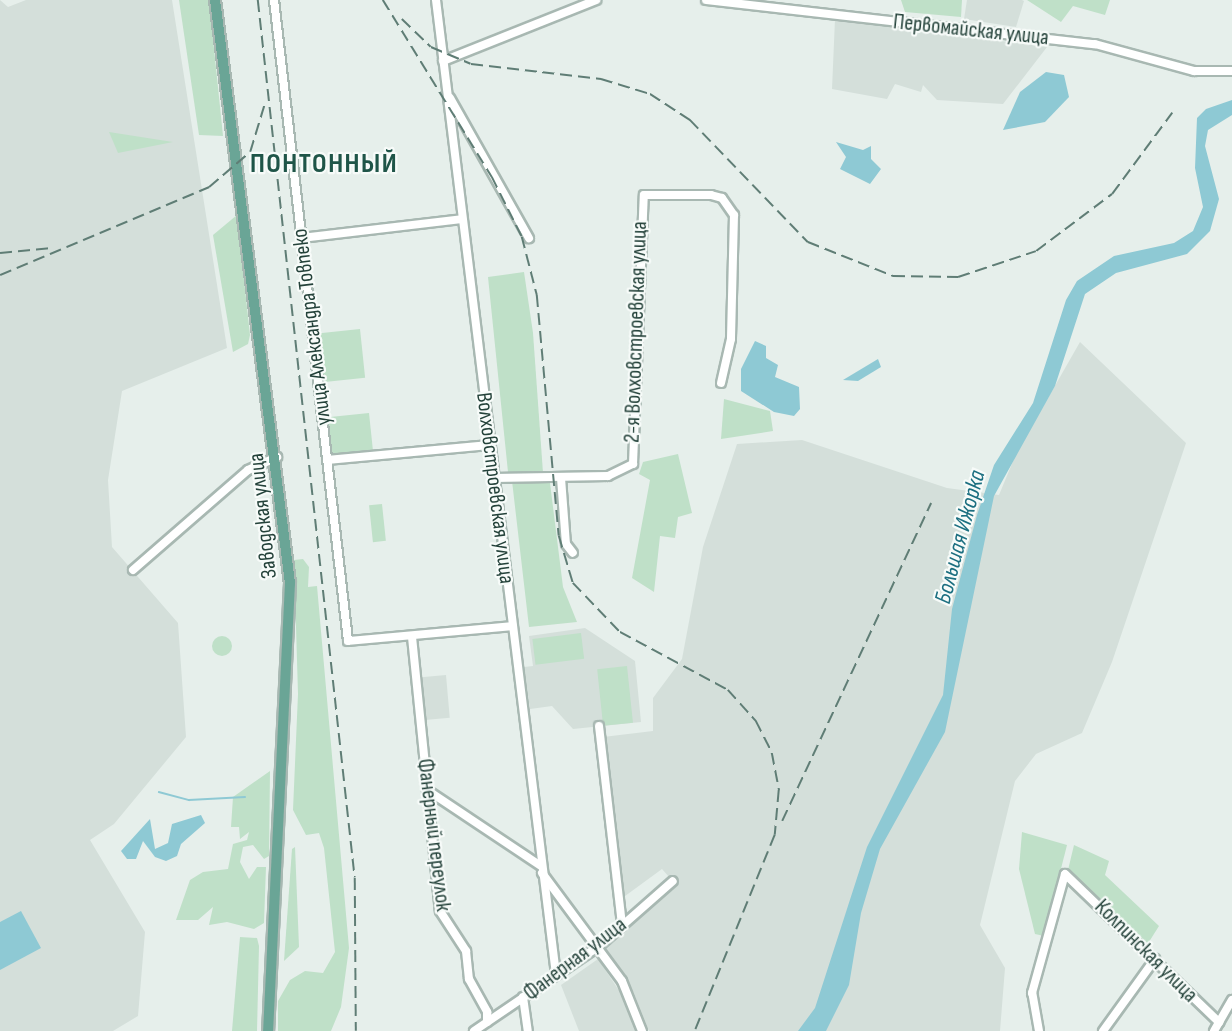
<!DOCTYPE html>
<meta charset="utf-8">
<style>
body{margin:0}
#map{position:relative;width:1232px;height:1031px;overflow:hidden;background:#e6efeb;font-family:"Sofia Sans Condensed",sans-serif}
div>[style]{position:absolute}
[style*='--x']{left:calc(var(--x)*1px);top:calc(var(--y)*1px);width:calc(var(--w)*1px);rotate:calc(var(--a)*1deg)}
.built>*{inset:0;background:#d4dfda;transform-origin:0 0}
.green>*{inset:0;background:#bfe0c8;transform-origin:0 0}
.round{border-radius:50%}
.water>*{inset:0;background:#8ec9d4}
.stream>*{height:1.5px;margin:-0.75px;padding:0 0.75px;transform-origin:0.75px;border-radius:0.75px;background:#8ec9d4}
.roads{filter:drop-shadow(2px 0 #a8b8b2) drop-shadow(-2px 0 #a8b8b2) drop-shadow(0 2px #a8b8b2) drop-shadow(0 -2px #a8b8b2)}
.minor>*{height:8px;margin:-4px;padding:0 4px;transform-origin:4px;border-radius:4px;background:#fff}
.major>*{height:10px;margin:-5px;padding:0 5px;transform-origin:5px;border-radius:5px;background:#6aa596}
.rail>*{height:1.5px;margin-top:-0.75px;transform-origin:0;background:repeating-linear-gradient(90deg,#5f7d75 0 12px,transparent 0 18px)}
span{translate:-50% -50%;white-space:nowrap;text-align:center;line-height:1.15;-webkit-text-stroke:4.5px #f7fbf9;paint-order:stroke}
.street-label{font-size:22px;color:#24423a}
.water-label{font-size:24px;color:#1c6f80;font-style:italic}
.district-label{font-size:28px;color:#1f5548;font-weight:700;letter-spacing:1.5px}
</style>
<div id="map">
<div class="built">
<i style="clip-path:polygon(0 0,8px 7px,26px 0,172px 0,227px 348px,122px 391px,108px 480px,112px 547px,178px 623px,186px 737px,114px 824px,90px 840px,145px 932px,138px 1016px,113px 1031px,0 1031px)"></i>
<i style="clip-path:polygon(967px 0,1022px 0,1024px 1px,1016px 27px,964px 19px)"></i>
<i style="clip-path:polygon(835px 19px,1047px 47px,1003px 104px,937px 100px,923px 85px,921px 92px,895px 84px,887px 99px,832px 89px)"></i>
<i style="clip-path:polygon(1080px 342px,1186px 443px,1112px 662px,1082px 733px,1036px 754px,1015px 781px,980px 925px,1005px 968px,1000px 1031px,649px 1031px,634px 993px,604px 948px,677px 886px,662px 869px,621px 899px,603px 737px,653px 731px,653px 698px,682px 659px,703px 547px,737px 444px,802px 440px,947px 488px,999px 495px,1016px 454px)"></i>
<i style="clip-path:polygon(585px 628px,635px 661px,641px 722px,573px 729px,552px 706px,530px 709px,524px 667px,533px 666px,529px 636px)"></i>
<i style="left:446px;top:675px;width:43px;height:25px;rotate:85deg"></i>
<i style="clip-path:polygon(598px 959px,622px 995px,636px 1031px,579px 1031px,561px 985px)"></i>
</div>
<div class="green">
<i style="clip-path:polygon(179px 0,209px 0,223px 136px,199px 135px)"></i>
<i style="clip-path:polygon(901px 0,962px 0,961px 17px,905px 12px)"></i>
<i style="clip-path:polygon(1027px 0,1110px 0,1105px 15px,1073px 6px,1061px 22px)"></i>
<i style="clip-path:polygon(109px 132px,173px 142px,118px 153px)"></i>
<i style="clip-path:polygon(237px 215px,250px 335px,248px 344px,233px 352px,213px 235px)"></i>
<i style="clip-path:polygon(524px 272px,533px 333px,543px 473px,508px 472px,488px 277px)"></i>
<i style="left:360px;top:329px;width:49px;height:43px;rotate:84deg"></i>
<i style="clip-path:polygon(724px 399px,770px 411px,773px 431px,721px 439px)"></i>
<i style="left:369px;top:413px;width:39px;height:44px;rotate:84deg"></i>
<i style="clip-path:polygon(678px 454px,692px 513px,678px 517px,675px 538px,660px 536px,654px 592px,632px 578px,650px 480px,639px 474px,643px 462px)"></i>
<i style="clip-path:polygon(512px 481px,550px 483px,563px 587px,577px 622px,529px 627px)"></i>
<i style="left:382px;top:504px;width:37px;height:13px;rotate:84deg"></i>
<i style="clip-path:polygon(303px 559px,309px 567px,308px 587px,317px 586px,349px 948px,341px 1007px,331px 1031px,278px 1031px,278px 1001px,290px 980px,305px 971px,323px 973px,335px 952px,324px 848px,319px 833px,306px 835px,293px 810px,298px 694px,294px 560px)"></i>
<i style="left:581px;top:633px;width:26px;height:49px;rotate:83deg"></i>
<i class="round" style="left:212px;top:636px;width:20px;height:20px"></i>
<i style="left:627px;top:666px;width:57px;height:30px;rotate:84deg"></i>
<i style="clip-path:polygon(270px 771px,269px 856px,264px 859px,253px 845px,243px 847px,240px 862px,249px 879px,257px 867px,266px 867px,264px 923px,254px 929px,227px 922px,209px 925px,213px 907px,198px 920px,176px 920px,190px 880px,203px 872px,228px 869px,233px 844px,247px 840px,249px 832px,240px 839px,239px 827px,231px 827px,233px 797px)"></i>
<i style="clip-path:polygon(1022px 832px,1067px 845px,1044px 936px,1035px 934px,1019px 869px)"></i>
<i style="clip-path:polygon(1074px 845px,1109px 861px,1105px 875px,1159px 926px,1147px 945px,1068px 870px)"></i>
<i style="clip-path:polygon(295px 847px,299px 947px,284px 961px,292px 849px)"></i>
<i style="clip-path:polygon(240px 937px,257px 938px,259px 946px,257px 1031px,232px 1031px)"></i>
</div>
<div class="water">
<i style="clip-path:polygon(1046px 72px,1064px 75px,1069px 97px,1045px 122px,1003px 130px,1020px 92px)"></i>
<i style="clip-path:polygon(1232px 100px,1232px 115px,1208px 130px,1205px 146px,1219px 199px,1210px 231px,1187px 254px,1116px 273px,1085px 294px,1055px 386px,994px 496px,945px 732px,880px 849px,861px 913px,849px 985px,826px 1031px,798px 1031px,815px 1008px,867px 847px,943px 695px,952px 609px,977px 515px,994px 465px,1033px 403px,1066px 300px,1077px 281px,1114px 256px,1174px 243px,1193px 231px,1203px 207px,1195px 168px,1197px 118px,1206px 109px)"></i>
<i style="clip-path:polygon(836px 142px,863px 150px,871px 146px,871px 159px,881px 169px,870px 184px,840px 169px,846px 157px)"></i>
<i style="clip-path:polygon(755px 341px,766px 346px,766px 358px,778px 365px,775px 377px,799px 387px,800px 409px,794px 416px,774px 412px,741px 391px,741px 369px)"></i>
<i style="clip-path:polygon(878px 359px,881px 367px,858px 381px,843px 380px)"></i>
<i style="clip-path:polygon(201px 815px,205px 823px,181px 844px,177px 856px,166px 861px,155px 857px,143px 841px,136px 859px,127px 859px,121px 851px,150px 819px,155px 849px,168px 843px,172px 824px)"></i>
<i style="clip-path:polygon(21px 911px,41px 948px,0 970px,0 922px)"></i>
</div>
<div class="stream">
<i style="--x:159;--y:792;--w:31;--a:15"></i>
<i style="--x:189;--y:800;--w:56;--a:-3.1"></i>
</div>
<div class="roads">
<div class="minor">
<i style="--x:274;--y:0;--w:645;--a:83.41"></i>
<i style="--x:348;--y:641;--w:165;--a:-5.2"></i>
<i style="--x:436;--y:0;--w:982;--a:82.98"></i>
<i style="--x:706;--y:0;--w:391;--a:6.5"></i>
<i style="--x:1095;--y:44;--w:103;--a:15.3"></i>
<i style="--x:1194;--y:71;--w:38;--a:0"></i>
<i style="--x:443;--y:61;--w:165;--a:-21.7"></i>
<i style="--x:450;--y:98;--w:161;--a:60.6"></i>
<i style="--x:301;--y:238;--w:162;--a:-6.7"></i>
<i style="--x:327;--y:460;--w:163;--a:-5.3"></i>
<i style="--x:494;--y:478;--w:114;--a:-1"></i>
<i style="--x:608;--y:476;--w:28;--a:-26"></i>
<i style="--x:633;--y:464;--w:269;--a:-87.7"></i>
<i style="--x:644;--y:195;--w:67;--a:0"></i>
<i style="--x:711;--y:195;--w:11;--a:15"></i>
<i style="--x:722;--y:198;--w:21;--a:55"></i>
<i style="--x:734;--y:215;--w:124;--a:91.4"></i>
<i style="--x:731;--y:339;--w:45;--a:102.8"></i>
<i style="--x:561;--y:478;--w:66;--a:85.7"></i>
<i style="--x:566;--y:544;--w:11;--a:52"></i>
<i style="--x:133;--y:570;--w:152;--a:-41"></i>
<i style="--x:248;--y:470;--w:32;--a:-24"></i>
<i style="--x:412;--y:637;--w:275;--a:84.2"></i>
<i style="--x:440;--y:911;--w:48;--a:57"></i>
<i style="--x:466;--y:951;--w:28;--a:84"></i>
<i style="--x:469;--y:979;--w:38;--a:61"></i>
<i style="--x:487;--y:1012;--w:10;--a:90"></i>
<i style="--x:599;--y:726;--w:200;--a:83.4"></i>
<i style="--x:427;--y:790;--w:137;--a:33.7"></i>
<i style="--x:542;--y:873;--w:134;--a:53.5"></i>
<i style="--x:622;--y:981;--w:54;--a:68.2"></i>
<i style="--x:523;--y:997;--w:34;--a:82"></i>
<i style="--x:474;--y:1031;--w:151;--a:-34.2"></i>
<i style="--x:599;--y:946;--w:98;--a:-41.3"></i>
<i style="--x:1039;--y:1031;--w:39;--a:-100"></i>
<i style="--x:1032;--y:993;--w:123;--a:-74.5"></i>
<i style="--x:1065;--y:874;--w:214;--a:43.9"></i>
<i style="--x:1103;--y:1031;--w:89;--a:-54.2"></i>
<i style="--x:1214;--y:1031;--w:36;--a:-60"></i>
</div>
<div class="major">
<i style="--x:215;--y:0;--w:588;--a:82.67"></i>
<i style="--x:290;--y:583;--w:449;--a:92.8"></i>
</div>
</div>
<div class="rail">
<i style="--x:258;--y:0;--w:883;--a:83.7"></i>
<i style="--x:355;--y:878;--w:153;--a:89.6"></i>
<i style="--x:383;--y:0;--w:208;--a:58.4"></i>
<i style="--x:492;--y:177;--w:67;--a:63.4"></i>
<i style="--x:522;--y:237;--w:60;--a:75.5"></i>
<i style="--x:537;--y:295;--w:242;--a:84.8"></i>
<i style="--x:559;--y:536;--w:49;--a:73.4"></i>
<i style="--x:573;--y:583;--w:68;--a:46.2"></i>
<i style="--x:620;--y:632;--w:123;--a:28.2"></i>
<i style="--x:728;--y:690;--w:42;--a:47.9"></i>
<i style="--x:756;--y:721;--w:36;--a:63"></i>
<i style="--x:772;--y:753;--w:38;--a:79"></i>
<i style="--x:779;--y:790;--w:45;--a:95.1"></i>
<i style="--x:775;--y:835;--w:212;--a:112.2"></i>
<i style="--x:402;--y:19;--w:40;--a:44"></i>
<i style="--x:431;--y:47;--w:43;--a:23"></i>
<i style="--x:471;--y:64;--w:131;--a:6.6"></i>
<i style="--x:601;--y:79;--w:51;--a:17"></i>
<i style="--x:650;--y:94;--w:48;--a:33"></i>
<i style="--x:690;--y:120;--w:170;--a:46"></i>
<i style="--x:808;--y:242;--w:92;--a:21.8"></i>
<i style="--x:893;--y:276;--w:65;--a:0.9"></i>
<i style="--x:958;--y:277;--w:82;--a:-18.4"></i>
<i style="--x:1036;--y:251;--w:95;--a:-36.9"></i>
<i style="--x:1112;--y:194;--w:101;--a:-53.5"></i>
<i style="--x:0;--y:253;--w:52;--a:-5.5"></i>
<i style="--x:0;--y:275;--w:227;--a:-22.8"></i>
<i style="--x:209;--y:187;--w:54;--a:-40.5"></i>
<i style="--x:250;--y:152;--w:48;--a:-73.1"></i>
<i style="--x:782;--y:821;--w:351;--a:-64.9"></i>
</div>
<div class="street-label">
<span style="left:971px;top:30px;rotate:6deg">Первомайская улица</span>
<span style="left:312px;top:327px;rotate:-97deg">улица Александра Товпеко</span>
<span style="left:636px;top:332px;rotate:-88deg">2-я Волховстроевская улица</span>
<span style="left:495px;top:488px;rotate:83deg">Волховстроевская улица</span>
<span style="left:263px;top:516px;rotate:-96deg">Заводская улица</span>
<span style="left:434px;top:835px;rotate:83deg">Фанерный переулок</span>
<span style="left:1146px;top:951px;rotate:45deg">Колпинская улица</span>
<span style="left:575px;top:959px;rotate:-37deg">Фанерная улица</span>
</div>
<div class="water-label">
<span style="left:960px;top:537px;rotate:-75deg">Большая Ижорка</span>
</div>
<div class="district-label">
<span style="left:324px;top:164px">ПОНТОННЫЙ</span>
</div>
</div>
